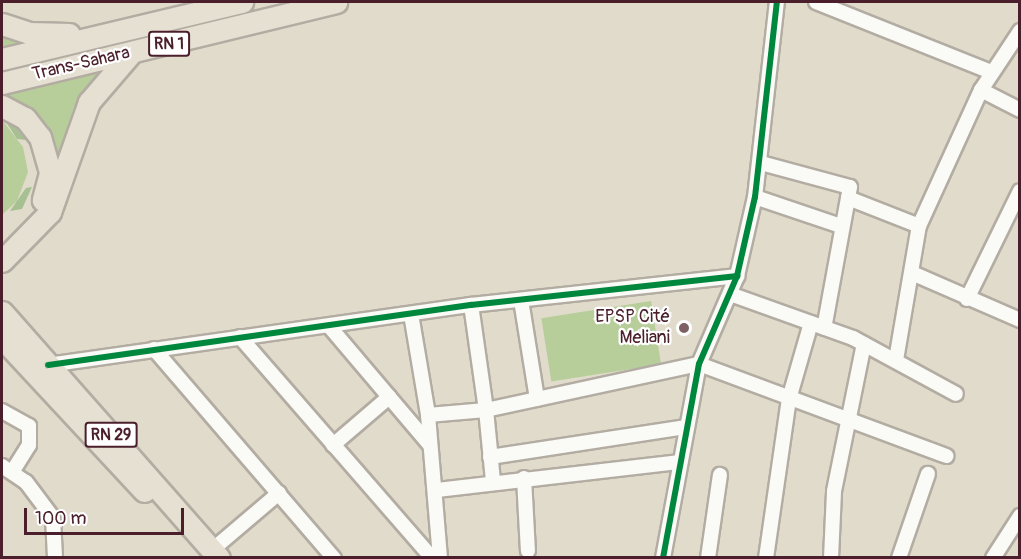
<!DOCTYPE html>
<meta charset="utf-8">
<style>
body{margin:0}
#map{position:relative;width:1021px;height:559px;overflow:hidden;background:#e0dbca;font-family:Pangolin,sans-serif}
div>[style]{position:absolute}
[style*='--x']{left:calc(var(--x)*1px);top:calc(var(--y)*1px);width:calc(var(--w)*1px);rotate:calc(var(--a)*1deg)}
.green>*{inset:0;background:#b7ce9a;transform-origin:0 0}
.forest>*{inset:0;background:#a7c092}
.roads{filter:drop-shadow(2px 0 #b3aca2) drop-shadow(-2px 0 #b3aca2) drop-shadow(0 2px #b3aca2) drop-shadow(0 -2px #b3aca2)}
.minor>*{height:14px;margin:-7px;padding:0 7px;transform-origin:7px;border-radius:7px;background:#fafaf7}
.highway>*{height:21px;margin:-10.5px;padding:0 10.5px;transform-origin:10.5px;border-radius:10.5px;background:#e5e0d2}
.cycleway>*{height:6px;margin:-3px;padding:0 3px;transform-origin:3px;border-radius:3px;background:#00873e}
.dots>*{width:16px;height:16px;translate:-50% -50%;box-sizing:border-box;border:3px solid #fff;border-radius:50%}
span{translate:-50% -50%;white-space:nowrap;text-align:center;line-height:1.15;-webkit-text-stroke:4.5px #fff;paint-order:stroke}
.shield-label span{padding:2px 4px;background:#fff;border:2px solid;border-radius:4px;-webkit-text-stroke-width:0}
.shield-label{font-size:16px;color:#4a1f2b;font-weight:700}
.street-label{font-size:18px;color:#4a1f2b}
.poi-label{font-size:18px;color:#4a1f2b}
.right{translate:-100% -50%;text-align:right}
.frame{position:absolute;inset:0;border:3px solid #4a1f2b;pointer-events:none}
.scale{position:absolute;left:24px;top:508px;width:160px;height:27px;box-sizing:border-box;border:3px solid #4a1f2b;border-top:0;padding-left:8px;font-size:18px;line-height:21px;white-space:nowrap;color:#4a1f2b;-webkit-text-stroke:4px #fff;paint-order:stroke}
</style>
<div id="map">
<div class="green">
<i style="clip-path:polygon(2px 31px,31px 41px,2px 48px)"></i>
<i style="clip-path:polygon(100px 69px,74px 107px,51px 181px,52px 160px,2px 89px)"></i>
<i style="clip-path:polygon(2px 120px,23px 147px,28px 172px,17px 201px,2px 215px)"></i>
<i style="left:651px;top:301px;width:64px;height:111px;rotate:81deg"></i>
</div>
<div class="forest">
<i style="clip-path:polygon(2px 116px,16px 124px,26px 140px,17px 139px)"></i>
<i style="clip-path:polygon(32px 187px,22px 209px,10px 211px,26px 188px)"></i>
</div>
<div class="roads">
<div class="minor">
<i style="--x:816;--y:2;--w:188;--a:21.8"></i>
<i style="--x:981;--y:90;--w:44;--a:27.1"></i>
<i style="--x:761;--y:163;--w:92;--a:15.1"></i>
<i style="--x:850;--y:187;--w:143;--a:100.4"></i>
<i style="--x:755;--y:197;--w:91;--a:18.6"></i>
<i style="--x:848;--y:198;--w:76;--a:21.5"></i>
<i style="--x:912;--y:273;--w:118;--a:23.5"></i>
<i style="--x:730;--y:294;--w:131;--a:19.7"></i>
<i style="--x:853;--y:338;--w:117;--a:28.5"></i>
<i style="--x:967;--y:299;--w:120;--a:-63.9"></i>
<i style="--x:521;--y:300;--w:100;--a:80.8"></i>
<i style="--x:411;--y:314;--w:102;--a:80.4"></i>
<i style="--x:428;--y:415;--w:144;--a:85.2"></i>
<i style="--x:329;--y:326;--w:156;--a:49.7"></i>
<i style="--x:240;--y:337;--w:293;--a:49"></i>
<i style="--x:154;--y:349;--w:276;--a:49.3"></i>
<i style="--x:896;--y:360;--w:136;--a:-80.3"></i>
<i style="--x:919;--y:226;--w:149;--a:-65.5"></i>
<i style="--x:981;--y:90;--w:71;--a:-56.5"></i>
<i style="--x:48;--y:365;--w:427;--a:-8.1"></i>
<i style="--x:471;--y:305;--w:268;--a:-6.2"></i>
<i style="--x:2;--y:411;--w:31;--a:29"></i>
<i style="--x:29;--y:426;--w:19;--a:90"></i>
<i style="--x:29;--y:445;--w:31;--a:122"></i>
<i style="--x:428;--y:415;--w:58;--a:-4.9"></i>
<i style="--x:486;--y:410;--w:106;--a:-98.1"></i>
<i style="--x:333;--y:445;--w:74;--a:-40.6"></i>
<i style="--x:490;--y:457;--w:199;--a:-8.7"></i>
<i style="--x:2;--y:466;--w:29;--a:34"></i>
<i style="--x:26;--y:482;--w:45;--a:53.1"></i>
<i style="--x:53;--y:518;--w:40;--a:87.1"></i>
<i style="--x:524;--y:478;--w:73;--a:86.9"></i>
<i style="--x:493;--y:481;--w:71;--a:-95.6"></i>
<i style="--x:486;--y:410;--w:218;--a:-12.2"></i>
<i style="--x:699;--y:364;--w:264;--a:20.4"></i>
<i style="--x:437;--y:490;--w:245;--a:-6.6"></i>
<i style="--x:212;--y:550;--w:88;--a:-40.4"></i>
<i style="--x:663;--y:558;--w:197;--a:-79.5"></i>
<i style="--x:699;--y:364;--w:96;--a:-66.6"></i>
<i style="--x:737;--y:276;--w:81;--a:-77.2"></i>
<i style="--x:755;--y:197;--w:196;--a:-83.6"></i>
<i style="--x:708;--y:558;--w:84;--a:-81.8"></i>
<i style="--x:766;--y:558;--w:161;--a:-81.8"></i>
<i style="--x:789;--y:399;--w:79;--a:-73.9"></i>
<i style="--x:831;--y:558;--w:67;--a:-87.4"></i>
<i style="--x:834;--y:491;--w:150;--a:-78.5"></i>
<i style="--x:899;--y:558;--w:89;--a:-71"></i>
<i style="--x:993;--y:558;--w:50;--a:-57.3"></i>
</div>
<div class="highway">
<i style="--x:2;--y:24;--w:28;--a:18"></i>
<i style="--x:29;--y:33;--w:40;--a:1.4"></i>
<i style="--x:2;--y:59;--w:247;--a:-13.4"></i>
<i style="--x:2;--y:83;--w:344;--a:-13.6"></i>
<i style="--x:2;--y:106;--w:26;--a:28"></i>
<i style="--x:25;--y:118;--w:24;--a:52"></i>
<i style="--x:40;--y:137;--w:37;--a:74"></i>
<i style="--x:50;--y:173;--w:28;--a:105"></i>
<i style="--x:2;--y:261;--w:69;--a:-45.6"></i>
<i style="--x:50;--y:212;--w:117;--a:-70.5"></i>
<i style="--x:89;--y:102;--w:65;--a:-49.4"></i>
<i style="--x:2;--y:312;--w:328;--a:48.6"></i>
<i style="--x:2;--y:338;--w:209;--a:47.1"></i>
</div>
</div>
<div class="cycleway">
<i style="--x:48;--y:365;--w:427;--a:-8.1"></i>
<i style="--x:471;--y:305;--w:268;--a:-6.2"></i>
<i style="--x:663;--y:558;--w:197;--a:-79.5"></i>
<i style="--x:699;--y:364;--w:96;--a:-66.6"></i>
<i style="--x:737;--y:276;--w:81;--a:-77.2"></i>
<i style="--x:755;--y:197;--w:196;--a:-83.6"></i>
</div>
<div class="dots">
<i style="left:684px;top:328px;background:#7e6163"></i>
</div>
<div class="shield-label">
<span style="left:169px;top:44px">RN 1</span>
<span style="left:111px;top:435px">RN 29</span>
</div>
<div class="street-label">
<span style="left:81px;top:64px;rotate:-13deg">Trans-Sahara</span>
</div>
<div class="poi-label">
<span class="right" style="left:670px;top:328px">EPSP Cité<br>Meliani</span>
</div>
<div class="frame"></div>
<div class="scale">100 m</div>
</div>
